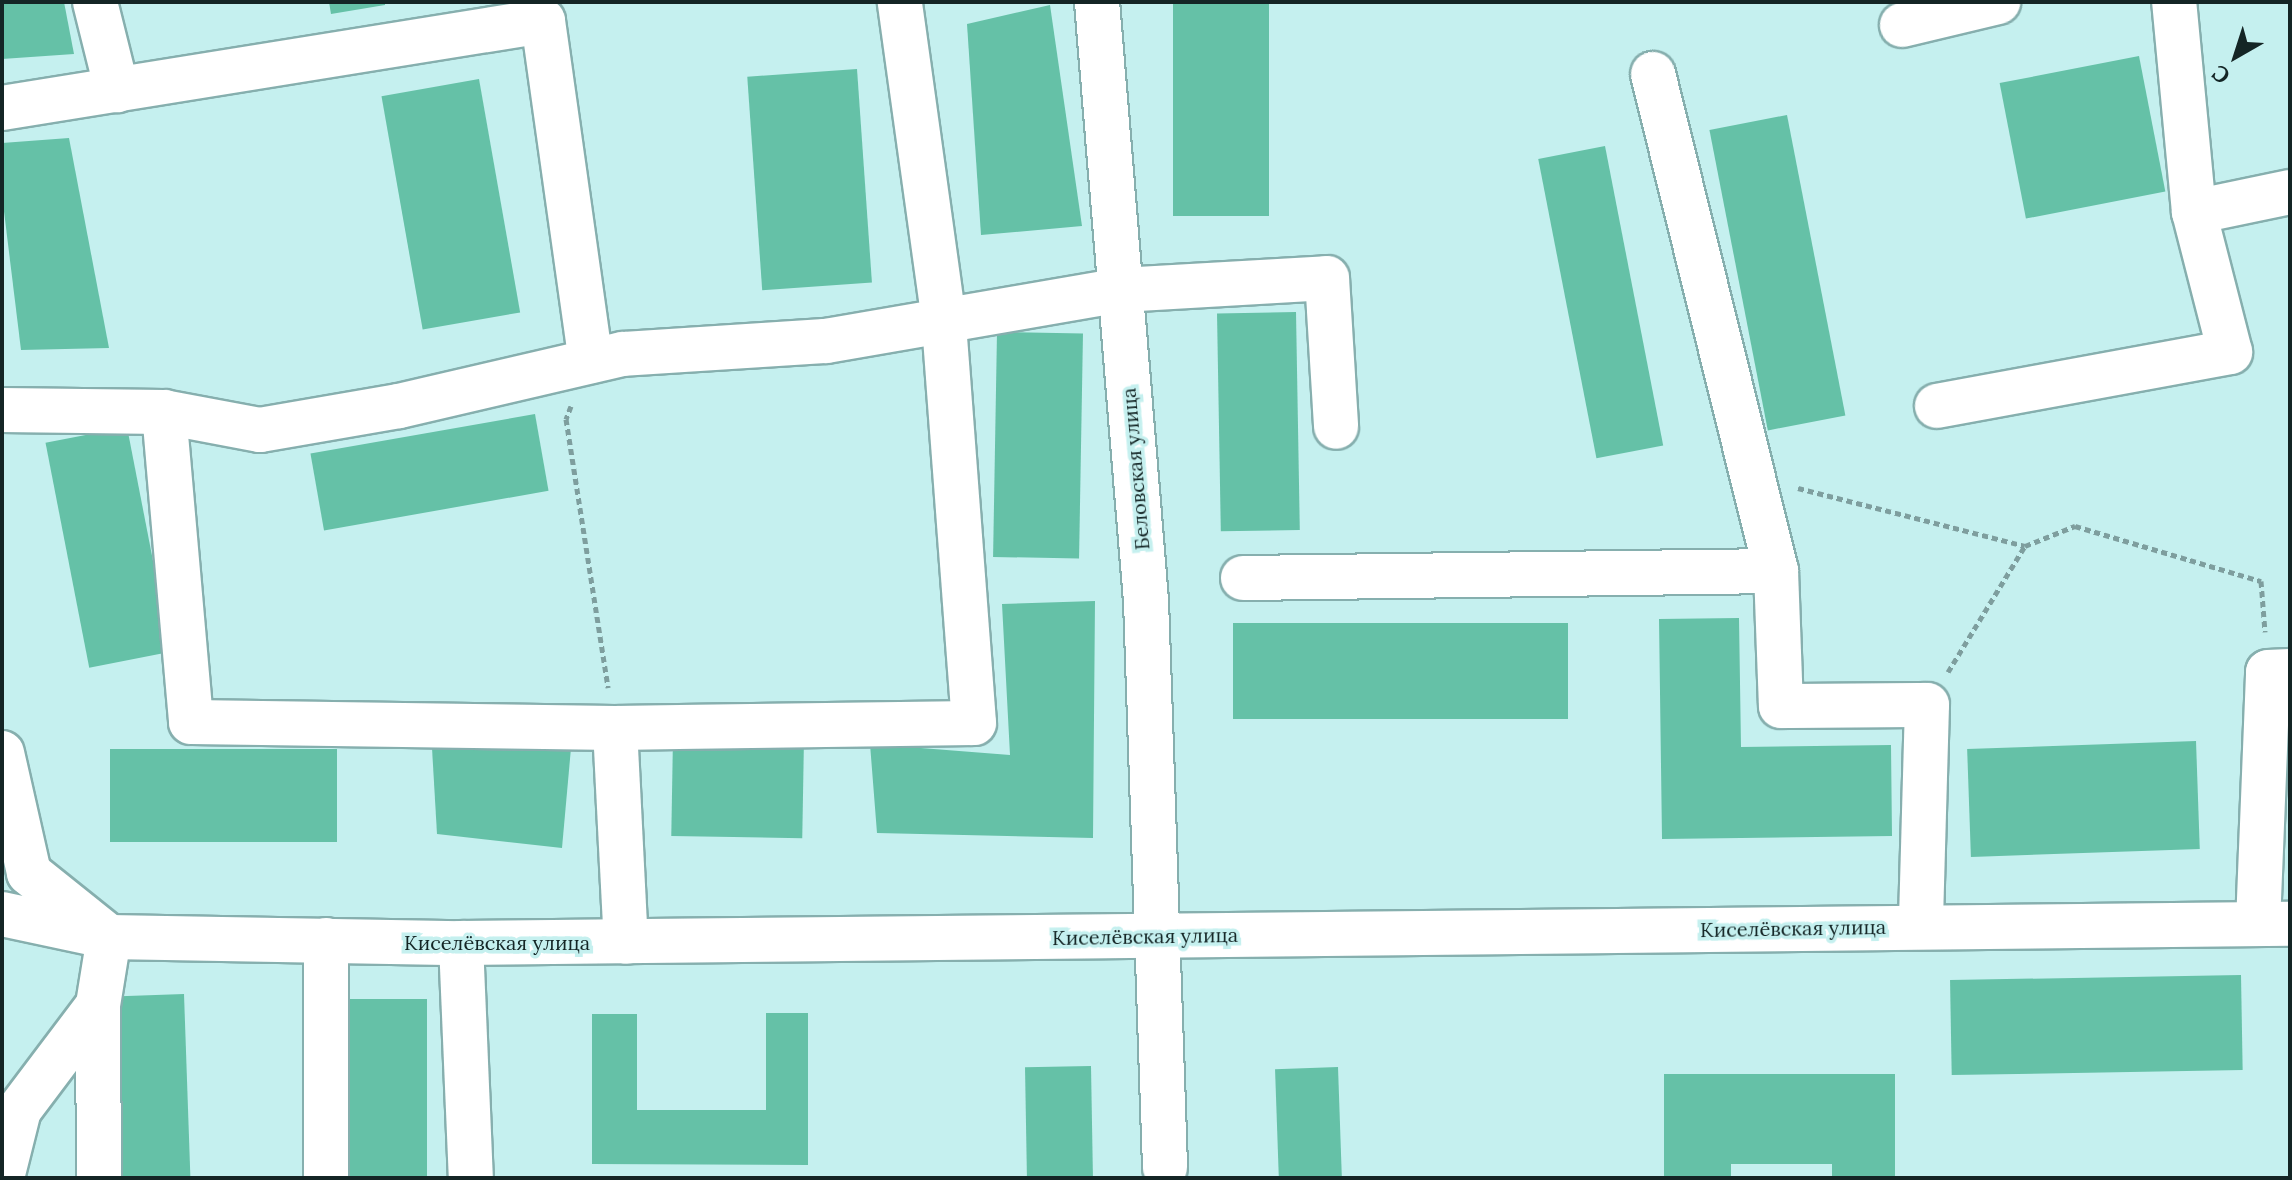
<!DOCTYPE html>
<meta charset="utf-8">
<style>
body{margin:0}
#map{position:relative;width:2292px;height:1180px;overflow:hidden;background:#c5f0ef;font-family:Lora,serif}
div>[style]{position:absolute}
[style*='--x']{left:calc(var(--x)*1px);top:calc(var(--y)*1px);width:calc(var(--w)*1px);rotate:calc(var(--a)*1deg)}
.building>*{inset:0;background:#65c1a7;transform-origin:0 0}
.path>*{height:5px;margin-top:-2.5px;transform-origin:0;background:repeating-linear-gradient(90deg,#7e9e9e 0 6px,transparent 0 10px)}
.roads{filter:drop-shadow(2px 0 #86afae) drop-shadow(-2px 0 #86afae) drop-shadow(0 2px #86afae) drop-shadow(0 -2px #86afae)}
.minor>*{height:44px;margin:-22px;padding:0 22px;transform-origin:22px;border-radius:22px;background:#fff}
span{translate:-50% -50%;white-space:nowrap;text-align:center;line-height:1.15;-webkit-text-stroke:7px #c5f0ef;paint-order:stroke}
.street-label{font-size:20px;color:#142525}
.frame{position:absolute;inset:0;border:4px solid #142525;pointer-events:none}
.north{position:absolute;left:2196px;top:16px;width:80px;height:80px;-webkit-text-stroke:6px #c5f0ef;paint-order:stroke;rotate:219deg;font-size:22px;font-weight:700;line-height:32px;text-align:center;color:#142525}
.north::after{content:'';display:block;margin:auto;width:28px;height:36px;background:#142525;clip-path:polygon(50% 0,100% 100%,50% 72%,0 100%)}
</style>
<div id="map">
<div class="building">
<i style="clip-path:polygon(2px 2px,64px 2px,74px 54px,2px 59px)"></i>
<i style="clip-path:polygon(329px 2px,385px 2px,385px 5px,331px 14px)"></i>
<i style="left:1173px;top:2px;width:96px;height:214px"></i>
<i style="clip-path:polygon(1050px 5px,1082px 226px,981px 235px,967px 24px)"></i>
<i style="left:2139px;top:56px;width:138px;height:142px;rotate:79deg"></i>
<i style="left:857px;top:69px;width:214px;height:110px;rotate:86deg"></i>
<i style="left:479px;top:79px;width:237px;height:99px;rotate:80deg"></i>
<i style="left:1787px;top:115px;width:306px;height:79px;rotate:79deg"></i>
<i style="clip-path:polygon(69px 138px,109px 348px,21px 350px,2px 195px,2px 143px)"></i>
<i style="left:1605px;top:146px;width:305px;height:68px;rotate:79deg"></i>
<i style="left:1296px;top:312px;width:218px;height:79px;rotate:89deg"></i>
<i style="left:997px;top:332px;width:86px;height:225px;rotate:1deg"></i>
<i style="left:535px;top:414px;width:78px;height:228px;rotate:80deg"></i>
<i style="left:127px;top:427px;width:229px;height:83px;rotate:79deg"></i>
<i style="clip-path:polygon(1095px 601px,1093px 838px,877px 833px,870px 744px,1010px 755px,1002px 604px)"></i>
<i style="clip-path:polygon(1739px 618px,1741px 747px,1891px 745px,1892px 836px,1662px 839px,1659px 619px)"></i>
<i style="left:1233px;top:623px;width:335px;height:96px"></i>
<i style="left:673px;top:737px;width:131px;height:99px;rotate:1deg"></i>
<i style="left:2196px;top:741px;width:108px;height:229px;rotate:88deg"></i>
<i style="clip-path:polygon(432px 748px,571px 748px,562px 848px,437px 834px)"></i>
<i style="left:110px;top:749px;width:227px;height:93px"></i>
<i style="left:2241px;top:975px;width:95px;height:291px;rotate:89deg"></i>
<i style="left:184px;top:994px;width:184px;height:71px;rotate:88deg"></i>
<i style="left:427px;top:999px;width:179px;height:87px;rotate:90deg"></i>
<i style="clip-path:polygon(766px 1013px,808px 1013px,808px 1165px,592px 1164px,592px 1014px,637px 1014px,637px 1110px,766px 1110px)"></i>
<i style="left:1091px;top:1066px;width:112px;height:66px;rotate:89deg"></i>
<i style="left:1338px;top:1067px;width:111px;height:63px;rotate:88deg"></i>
<i style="clip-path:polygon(1664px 1074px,1895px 1074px,1895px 1178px,1832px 1178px,1832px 1164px,1731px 1164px,1731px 1178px,1664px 1178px)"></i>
</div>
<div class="path">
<i style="--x:571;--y:406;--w:14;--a:111"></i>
<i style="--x:566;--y:419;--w:272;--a:81.1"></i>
<i style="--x:1798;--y:488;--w:234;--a:14.3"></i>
<i style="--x:1948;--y:672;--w:148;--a:-58.6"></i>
<i style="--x:2025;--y:546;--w:54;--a:-21.8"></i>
<i style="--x:2075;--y:526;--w:194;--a:16.5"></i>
<i style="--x:2261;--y:581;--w:51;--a:85.5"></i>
</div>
<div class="roads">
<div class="minor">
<i style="--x:95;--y:2;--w:91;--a:76"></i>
<i style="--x:1097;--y:2;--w:600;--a:85.32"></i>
<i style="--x:1146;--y:600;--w:568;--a:88.08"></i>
<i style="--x:1902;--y:25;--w:99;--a:-13.5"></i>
<i style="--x:1653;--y:74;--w:512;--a:76.1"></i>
<i style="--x:2;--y:108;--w:548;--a:-9.14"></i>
<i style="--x:543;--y:21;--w:343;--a:82"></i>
<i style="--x:2194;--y:212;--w:98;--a:-11.8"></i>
<i style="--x:1937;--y:406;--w:298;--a:-10.4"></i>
<i style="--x:2230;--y:352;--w:145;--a:-104.4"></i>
<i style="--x:2194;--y:212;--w:211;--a:-95.4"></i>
<i style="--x:2;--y:410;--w:162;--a:0.7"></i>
<i style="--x:164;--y:412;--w:98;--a:10.6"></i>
<i style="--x:260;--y:430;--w:141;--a:-9.8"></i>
<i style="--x:399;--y:406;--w:230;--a:-13.1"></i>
<i style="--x:623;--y:354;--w:203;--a:-3.7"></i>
<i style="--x:826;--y:341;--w:299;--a:-9.8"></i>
<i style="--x:1121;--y:290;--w:206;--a:-3.3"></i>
<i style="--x:1327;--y:278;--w:149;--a:86.5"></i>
<i style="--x:164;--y:412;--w:311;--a:85"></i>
<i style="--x:191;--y:722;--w:424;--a:0.8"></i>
<i style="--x:615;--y:728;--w:359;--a:-0.8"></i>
<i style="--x:974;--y:723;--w:403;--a:-94.3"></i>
<i style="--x:944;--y:321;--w:322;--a:-97.9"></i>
<i style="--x:1243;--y:578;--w:533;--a:-0.75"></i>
<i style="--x:1776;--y:571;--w:135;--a:87.9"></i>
<i style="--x:1781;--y:706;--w:146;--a:-0.4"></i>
<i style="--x:1927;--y:705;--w:221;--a:91.6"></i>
<i style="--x:615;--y:728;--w:214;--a:87.1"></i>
<i style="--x:2;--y:753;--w:123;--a:77.3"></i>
<i style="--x:29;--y:873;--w:102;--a:38.7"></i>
<i style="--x:109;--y:937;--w:69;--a:99.2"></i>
<i style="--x:98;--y:1005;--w:173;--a:89.7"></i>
<i style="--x:2;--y:914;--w:109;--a:12.1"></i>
<i style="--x:109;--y:937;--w:352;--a:1"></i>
<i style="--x:461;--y:943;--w:1829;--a:-0.6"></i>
<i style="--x:2258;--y:924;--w:252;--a:-87.7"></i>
<i style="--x:2268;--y:672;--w:22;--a:-3"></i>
<i style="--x:326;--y:940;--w:238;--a:90"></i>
<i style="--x:461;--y:943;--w:235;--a:87.6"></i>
<i style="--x:2;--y:1178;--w:70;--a:-76"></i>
<i style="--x:19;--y:1110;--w:131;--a:-53"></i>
</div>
</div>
<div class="street-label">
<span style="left:1135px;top:469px;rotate:-95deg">Беловская улица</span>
<span style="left:1793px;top:928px;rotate:-1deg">Киселёвская улица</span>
<span style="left:1145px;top:936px;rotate:-1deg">Киселёвская улица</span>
<span style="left:497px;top:942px">Киселёвская улица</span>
</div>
<div class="frame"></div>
<div class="north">С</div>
</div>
